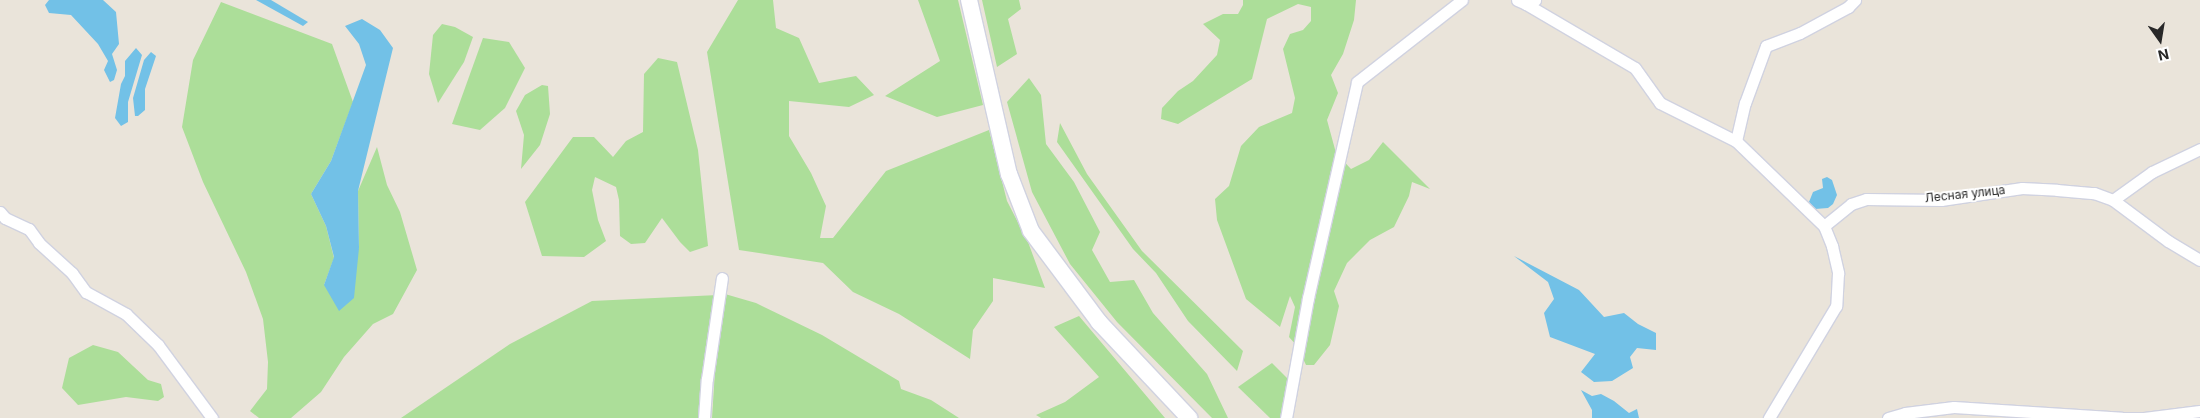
<!DOCTYPE html>
<meta charset="utf-8">
<style>
body{margin:0}
#map{position:relative;width:2200px;height:418px;overflow:hidden;background:#eae4da;font-family:Inter,sans-serif}
div>[style]{position:absolute}
[style*='--x']{left:calc(var(--x)*1px);top:calc(var(--y)*1px);width:calc(var(--w)*1px);rotate:calc(var(--a)*1deg)}
.green>*{inset:0;background:#acde99}
.water>*{inset:0;background:#72c1e7}
.roads{filter:drop-shadow(1px 0 #d0d2e0) drop-shadow(-1px 0 #d0d2e0) drop-shadow(0 1px #d0d2e0) drop-shadow(0 -1px #d0d2e0)}
.minor>*{height:11px;margin:-5.5px;padding:0 5.5px;transform-origin:5.5px;border-radius:5.5px;background:#fff}
.secondary>*{height:16px;margin:-8px;padding:0 8px;transform-origin:8px;border-radius:8px;background:#fff}
span{translate:-50% -50%;white-space:nowrap;text-align:center;line-height:1.15;-webkit-text-stroke:4px #fff;paint-order:stroke}
.street-label{font-size:12px;color:#282828}
.north{position:absolute;left:2135px;top:15px;width:50px;height:50px;-webkit-text-stroke:4px #fff;paint-order:stroke;rotate:167deg;font-size:14px;font-weight:700;line-height:20px;text-align:center;color:#282828}
.north::after{content:'';display:block;margin:auto;width:18px;height:22px;background:#282828;clip-path:polygon(50% 0,100% 100%,50% 72%,0 100%)}
</style>
<div id="map">
<div class="green">
<i style="clip-path:polygon(738px 0,773px 0,776px 28px,799px 38px,819px 83px,856px 76px,874px 95px,849px 107px,789px 101px,789px 136px,811px 173px,826px 206px,820px 238px,833px 238px,886px 171px,989px 130px,1007px 201px,1028px 242px,1045px 288px,993px 278px,993px 301px,973px 330px,970px 359px,899px 314px,853px 292px,823px 263px,739px 250px,707px 52px)"></i>
<i style="clip-path:polygon(918px 0,958px 0,983px 105px,937px 117px,885px 96px,940px 61px)"></i>
<i style="clip-path:polygon(982px 0,1019px 0,1021px 9px,1008px 19px,1017px 54px,997px 67px)"></i>
<i style="clip-path:polygon(1243px 0,1356px 0,1354px 20px,1343px 54px,1331px 75px,1338px 93px,1327px 120px,1336px 153px,1351px 169px,1369px 160px,1383px 142px,1430px 189px,1412px 182px,1409px 196px,1394px 227px,1370px 240px,1347px 263px,1334px 291px,1339px 306px,1330px 345px,1314px 365px,1306px 365px,1297px 346px,1289px 337px,1295px 307px,1290px 296px,1280px 327px,1246px 299px,1217px 220px,1215px 199px,1229px 186px,1241px 146px,1259px 127px,1292px 113px,1295px 98px,1283px 49px,1290px 34px,1303px 30px,1311px 21px,1311px 7px,1298px 4px,1267px 19px,1252px 79px,1178px 124px,1161px 119px,1162px 108px,1178px 91px,1193px 81px,1217px 55px,1220px 40px,1203px 24px,1223px 14px,1238px 14px,1243px 5px)"></i>
<i style="clip-path:polygon(221px 2px,332px 44px,353px 102px,331px 161px,311px 194px,326px 226px,334px 258px,324px 285px,359px 248px,358px 191px,377px 147px,387px 185px,400px 212px,417px 270px,393px 314px,373px 324px,344px 357px,321px 392px,291px 418px,259px 418px,250px 411px,267px 389px,268px 362px,263px 319px,246px 272px,203px 182px,182px 127px,193px 60px)"></i>
<i style="clip-path:polygon(442px 24px,455px 27px,473px 37px,464px 62px,438px 103px,429px 74px,433px 35px)"></i>
<i style="clip-path:polygon(483px 38px,509px 42px,525px 68px,505px 108px,480px 130px,452px 124px)"></i>
<i style="clip-path:polygon(658px 58px,677px 62px,698px 150px,708px 246px,690px 252px,680px 242px,662px 218px,645px 243px,631px 244px,620px 236px,619px 200px,616px 187px,595px 177px,592px 190px,598px 220px,606px 241px,584px 257px,542px 256px,525px 202px,573px 137px,594px 137px,613px 157px,626px 141px,643px 132px,644px 74px)"></i>
<i style="clip-path:polygon(1029px 78px,1041px 95px,1046px 144px,1074px 182px,1100px 232px,1092px 250px,1110px 282px,1134px 280px,1153px 313px,1207px 374px,1228px 418px,1212px 418px,1117px 322px,1070px 264px,1032px 192px,1007px 102px)"></i>
<i style="clip-path:polygon(542px 85px,548px 86px,550px 114px,540px 145px,521px 169px,524px 135px,516px 111px,525px 95px)"></i>
<i style="clip-path:polygon(1060px 123px,1087px 174px,1142px 251px,1243px 351px,1237px 371px,1188px 321px,1156px 273px,1133px 249px,1057px 142px)"></i>
<i style="clip-path:polygon(725px 294px,756px 303px,822px 335px,899px 381px,901px 389px,931px 400px,959px 418px,712px 418px,716px 355px)"></i>
<i style="clip-path:polygon(718px 295px,699px 418px,401px 418px,510px 344px,592px 301px)"></i>
<i style="clip-path:polygon(1079px 316px,1165px 418px,1041px 418px,1036px 415px,1065px 402px,1099px 377px,1054px 327px)"></i>
<i style="clip-path:polygon(93px 345px,118px 352px,148px 380px,161px 384px,164px 397px,158px 401px,126px 397px,78px 405px,62px 388px,69px 358px)"></i>
<i style="clip-path:polygon(1272px 363px,1290px 381px,1280px 418px,1270px 418px,1238px 387px)"></i>
</div>
<div class="water">
<i style="clip-path:polygon(49px 0,103px 0,116px 12px,119px 44px,112px 54px,117px 70px,114px 80px,110px 82px,104px 70px,108px 61px,98px 44px,71px 15px,49px 13px,45px 5px)"></i>
<i style="clip-path:polygon(256px 0,271px 0,308px 22px,303px 26px)"></i>
<i style="clip-path:polygon(362px 19px,380px 30px,393px 48px,358px 191px,359px 248px,354px 298px,339px 311px,324px 285px,334px 257px,326px 226px,311px 194px,331px 161px,366px 65px,359px 44px,345px 26px)"></i>
<i style="clip-path:polygon(136px 48px,142px 55px,128px 102px,128px 122px,121px 126px,115px 118px,121px 84px,125px 76px,125px 61px)"></i>
<i style="clip-path:polygon(151px 52px,156px 56px,145px 89px,145px 110px,138px 116px,135px 116px,133px 98px,144px 60px)"></i>
<i style="clip-path:polygon(1827px 177px,1832px 180px,1837px 195px,1833px 204px,1828px 208px,1815px 209px,1809px 202px,1813px 192px,1823px 188px,1822px 179px)"></i>
<i style="clip-path:polygon(1514px 256px,1579px 290px,1604px 317px,1624px 313px,1638px 324px,1656px 333px,1656px 350px,1637px 348px,1630px 357px,1633px 368px,1612px 381px,1594px 382px,1581px 372px,1595px 354px,1550px 337px,1544px 313px,1554px 299px,1548px 282px)"></i>
<i style="clip-path:polygon(1581px 390px,1592px 396px,1601px 394px,1614px 401px,1629px 413px,1637px 409px,1639px 418px,1592px 418px,1592px 410px)"></i>
</div>
<div class="roads">
<div class="minor">
<i style="--x:1517;--y:0;--w:10;--a:24"></i>
<i style="--x:1526;--y:4;--w:10;--a:-24"></i>
<i style="--x:1526;--y:4;--w:126;--a:30.4"></i>
<i style="--x:1635;--y:68;--w:43;--a:54.5"></i>
<i style="--x:1660;--y:103;--w:85;--a:26.6"></i>
<i style="--x:1736;--y:141;--w:122;--a:44"></i>
<i style="--x:1824;--y:226;--w:22;--a:68"></i>
<i style="--x:1832;--y:246;--w:28;--a:77"></i>
<i style="--x:1838;--y:273;--w:33;--a:93"></i>
<i style="--x:1836;--y:306;--w:131;--a:120.9"></i>
<i style="--x:1736;--y:141;--w:39;--a:-77"></i>
<i style="--x:1745;--y:103;--w:61;--a:-69.8"></i>
<i style="--x:1766;--y:46;--w:36;--a:-21"></i>
<i style="--x:1800;--y:33;--w:55;--a:-28.4"></i>
<i style="--x:1848;--y:7;--w:10;--a:-45"></i>
<i style="--x:2113;--y:200;--w:48;--a:-35.7"></i>
<i style="--x:2152;--y:172;--w:53;--a:-25.6"></i>
<i style="--x:0;--y:212;--w:8;--a:50"></i>
<i style="--x:5;--y:218;--w:26;--a:25"></i>
<i style="--x:29;--y:229;--w:17;--a:54"></i>
<i style="--x:39;--y:243;--w:45;--a:42.3"></i>
<i style="--x:72;--y:273;--w:24;--a:54"></i>
<i style="--x:86;--y:292;--w:46;--a:28.8"></i>
<i style="--x:126;--y:314;--w:45;--a:44.1"></i>
<i style="--x:158;--y:345;--w:91;--a:53.5"></i>
<i style="--x:1824;--y:226;--w:35;--a:-39"></i>
<i style="--x:1851;--y:204;--w:16;--a:-18"></i>
<i style="--x:1866;--y:199;--w:75;--a:0.8"></i>
<i style="--x:1941;--y:200;--w:82;--a:-8.4"></i>
<i style="--x:2022;--y:188;--w:35;--a:3"></i>
<i style="--x:2057;--y:190;--w:37;--a:5"></i>
<i style="--x:2094;--y:193;--w:20;--a:20"></i>
<i style="--x:2113;--y:200;--w:69;--a:36.7"></i>
<i style="--x:2168;--y:241;--w:37;--a:31"></i>
<i style="--x:704;--y:418;--w:39;--a:-86"></i>
<i style="--x:707;--y:379;--w:102;--a:-81.6"></i>
<i style="--x:1286;--y:418;--w:122;--a:-79.6"></i>
<i style="--x:1308;--y:298;--w:221;--a:-77.2"></i>
<i style="--x:1357;--y:82;--w:133;--a:-38"></i>
<i style="--x:1888;--y:418;--w:18;--a:-16"></i>
<i style="--x:1905;--y:413;--w:49;--a:-7"></i>
<i style="--x:1954;--y:407;--w:168;--a:3.7"></i>
<i style="--x:2122;--y:418;--w:22;--a:0"></i>
<i style="--x:2144;--y:418;--w:56;--a:-7.1"></i>
</div>
<div class="secondary">
<i style="--x:969;--y:0;--w:179;--a:77.1"></i>
<i style="--x:1009;--y:174;--w:61;--a:68.9"></i>
<i style="--x:1031;--y:231;--w:114;--a:53.2"></i>
<i style="--x:1099;--y:322;--w:132;--a:46.8"></i>
</div>
</div>
<div class="street-label">
<span style="left:1965px;top:194px;rotate:-6deg">Лесная улица</span>
</div>
<div class="north">N</div>
</div>
